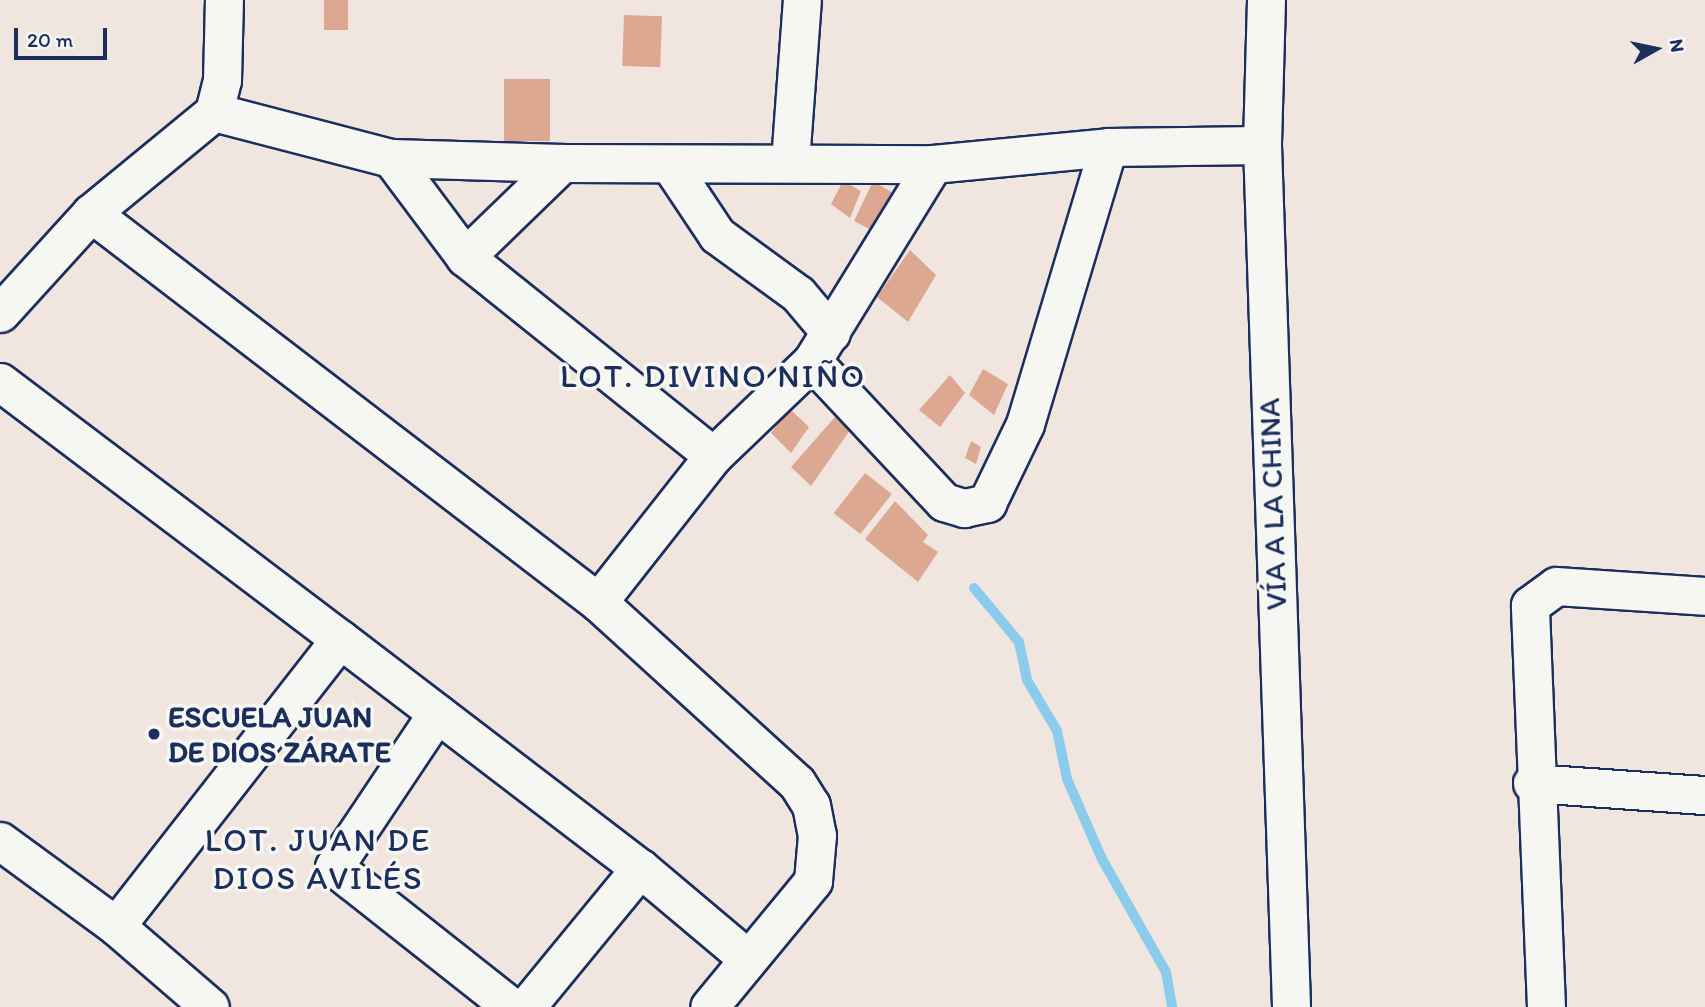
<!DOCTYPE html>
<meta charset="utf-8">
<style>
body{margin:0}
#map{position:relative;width:1705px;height:1007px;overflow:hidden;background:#f1e6df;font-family:Itim,sans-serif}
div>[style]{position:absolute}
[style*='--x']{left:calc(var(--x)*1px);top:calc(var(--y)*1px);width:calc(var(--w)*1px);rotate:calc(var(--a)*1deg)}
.stream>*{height:10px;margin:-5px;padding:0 5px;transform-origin:5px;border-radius:5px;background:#8bccec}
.building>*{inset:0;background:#dca891;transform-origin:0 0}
.roads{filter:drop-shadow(2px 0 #1b2f5e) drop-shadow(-2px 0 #1b2f5e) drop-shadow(0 2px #1b2f5e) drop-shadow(0 -2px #1b2f5e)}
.minor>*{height:37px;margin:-18.5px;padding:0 18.5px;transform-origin:18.5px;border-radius:18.5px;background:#f6f6f2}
.dots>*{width:19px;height:19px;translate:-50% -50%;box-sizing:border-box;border:4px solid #f6f6f2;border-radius:50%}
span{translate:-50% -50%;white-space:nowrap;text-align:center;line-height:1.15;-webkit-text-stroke:7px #f6f6f2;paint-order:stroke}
.street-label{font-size:30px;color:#1b2f5e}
.poi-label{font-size:30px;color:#1b2f5e;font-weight:700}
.left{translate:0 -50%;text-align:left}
.quarter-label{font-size:33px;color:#1b2f5e;letter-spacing:2px}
.north{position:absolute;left:1621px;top:14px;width:70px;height:70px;-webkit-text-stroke:5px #f6f6f2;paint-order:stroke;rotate:81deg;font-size:19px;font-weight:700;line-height:28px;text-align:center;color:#1b2f5e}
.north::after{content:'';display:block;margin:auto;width:24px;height:32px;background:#1b2f5e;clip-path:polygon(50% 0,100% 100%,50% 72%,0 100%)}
.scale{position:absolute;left:14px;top:28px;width:93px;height:32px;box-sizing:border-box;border:4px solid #1b2f5e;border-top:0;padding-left:9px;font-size:21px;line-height:24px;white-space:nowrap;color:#1b2f5e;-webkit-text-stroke:5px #f6f6f2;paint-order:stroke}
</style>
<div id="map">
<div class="stream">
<i style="--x:974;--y:588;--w:70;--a:50.2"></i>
<i style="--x:1019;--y:642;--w:39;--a:78"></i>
<i style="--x:1027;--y:680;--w:59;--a:59.5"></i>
<i style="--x:1057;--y:731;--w:49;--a:78.2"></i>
<i style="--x:1067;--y:779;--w:87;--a:66.4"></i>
<i style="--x:1102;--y:859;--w:130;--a:60.5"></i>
<i style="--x:1166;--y:972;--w:36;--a:80"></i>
</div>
<div class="building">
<i style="left:324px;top:0;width:24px;height:30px"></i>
<i style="left:624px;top:15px;width:38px;height:51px;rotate:2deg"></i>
<i style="left:504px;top:79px;width:46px;height:62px"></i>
<i style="clip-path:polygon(843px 181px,861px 191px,850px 218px,831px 204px)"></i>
<i style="clip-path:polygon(873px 181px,901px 198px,877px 233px,854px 221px)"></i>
<i style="clip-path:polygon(910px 250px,936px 275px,908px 322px,877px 297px)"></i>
<i style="clip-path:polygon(983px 369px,1008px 384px,994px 415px,969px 395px)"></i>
<i style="clip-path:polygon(950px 375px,965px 393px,940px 427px,919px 410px)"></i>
<i style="clip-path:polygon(790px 409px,809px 427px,791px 453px,771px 433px)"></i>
<i style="clip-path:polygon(842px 409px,855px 423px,811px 486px,791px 467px)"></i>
<i style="clip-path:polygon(971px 441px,981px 447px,976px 464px,965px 458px)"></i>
<i style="left:865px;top:473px;width:34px;height:51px;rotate:38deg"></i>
<i style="clip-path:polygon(895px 501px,928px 535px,923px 542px,938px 552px,918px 582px,865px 539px)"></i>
</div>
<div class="roads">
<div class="minor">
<i style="--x:1266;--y:0;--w:145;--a:91.6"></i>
<i style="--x:1262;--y:145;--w:862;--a:88.07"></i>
<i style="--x:214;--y:112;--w:33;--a:-76"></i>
<i style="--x:222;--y:80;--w:80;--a:-88.6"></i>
<i style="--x:391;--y:158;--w:124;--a:53.2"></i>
<i style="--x:465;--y:257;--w:318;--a:38.7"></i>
<i style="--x:790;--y:162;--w:162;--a:-85.8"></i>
<i style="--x:671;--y:166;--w:83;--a:56.3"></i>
<i style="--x:717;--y:235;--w:100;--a:36.1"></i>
<i style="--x:798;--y:294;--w:51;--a:49.8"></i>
<i style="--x:91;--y:213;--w:639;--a:37.5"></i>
<i style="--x:598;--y:602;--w:269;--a:42.3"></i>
<i style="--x:797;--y:783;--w:26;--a:58"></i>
<i style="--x:811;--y:805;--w:31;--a:79"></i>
<i style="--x:817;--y:835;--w:46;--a:95"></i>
<i style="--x:813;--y:881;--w:163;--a:129.5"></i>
<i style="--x:465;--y:257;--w:135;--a:-44.1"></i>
<i style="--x:0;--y:313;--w:135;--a:-47.7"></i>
<i style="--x:91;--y:213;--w:159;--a:-39.4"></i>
<i style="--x:214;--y:112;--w:183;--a:14.6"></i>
<i style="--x:391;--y:158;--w:171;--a:1.7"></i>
<i style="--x:562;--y:163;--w:371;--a:0.2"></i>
<i style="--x:933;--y:164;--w:176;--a:-5.5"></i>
<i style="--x:1108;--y:147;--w:154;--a:-0.7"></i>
<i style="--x:812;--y:361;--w:193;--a:46.9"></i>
<i style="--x:944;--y:502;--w:21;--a:17"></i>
<i style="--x:964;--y:508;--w:24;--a:-12"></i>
<i style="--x:987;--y:503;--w:88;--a:-64.3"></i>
<i style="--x:1025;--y:424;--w:289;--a:-73.3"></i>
<i style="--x:0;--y:382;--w:426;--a:37.1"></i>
<i style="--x:340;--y:639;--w:364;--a:128"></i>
<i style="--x:598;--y:602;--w:186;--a:-51.8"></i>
<i style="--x:713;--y:456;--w:137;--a:-43.8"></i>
<i style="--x:812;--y:361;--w:231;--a:-58.4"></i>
<i style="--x:340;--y:639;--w:377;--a:37.4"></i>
<i style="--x:640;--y:868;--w:140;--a:40.1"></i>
<i style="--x:437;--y:713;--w:185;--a:123.8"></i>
<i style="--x:334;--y:867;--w:226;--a:38.3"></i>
<i style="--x:1532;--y:783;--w:173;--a:4"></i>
<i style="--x:0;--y:841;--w:144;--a:36.2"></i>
<i style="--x:116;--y:926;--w:124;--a:40.8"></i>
<i style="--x:526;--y:1007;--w:180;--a:-50.6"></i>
<i style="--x:1546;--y:1007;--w:402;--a:-92.3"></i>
<i style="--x:1530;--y:605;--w:32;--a:-36"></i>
<i style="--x:1556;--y:586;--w:149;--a:3.8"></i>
</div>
</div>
<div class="dots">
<i style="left:154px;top:734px;background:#1b2f5e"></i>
</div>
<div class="street-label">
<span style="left:1273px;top:504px;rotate:-92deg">VÍA A LA CHINA</span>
</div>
<div class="poi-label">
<span class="left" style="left:168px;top:734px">ESCUELA JUAN<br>DE DIOS ZÁRATE</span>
</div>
<div class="quarter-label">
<span style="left:713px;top:376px">LOT. DIVINO NIÑO</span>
<span style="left:318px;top:859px">LOT. JUAN DE<br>DIOS AVILÉS</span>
</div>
<div class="north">N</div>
<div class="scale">20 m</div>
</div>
